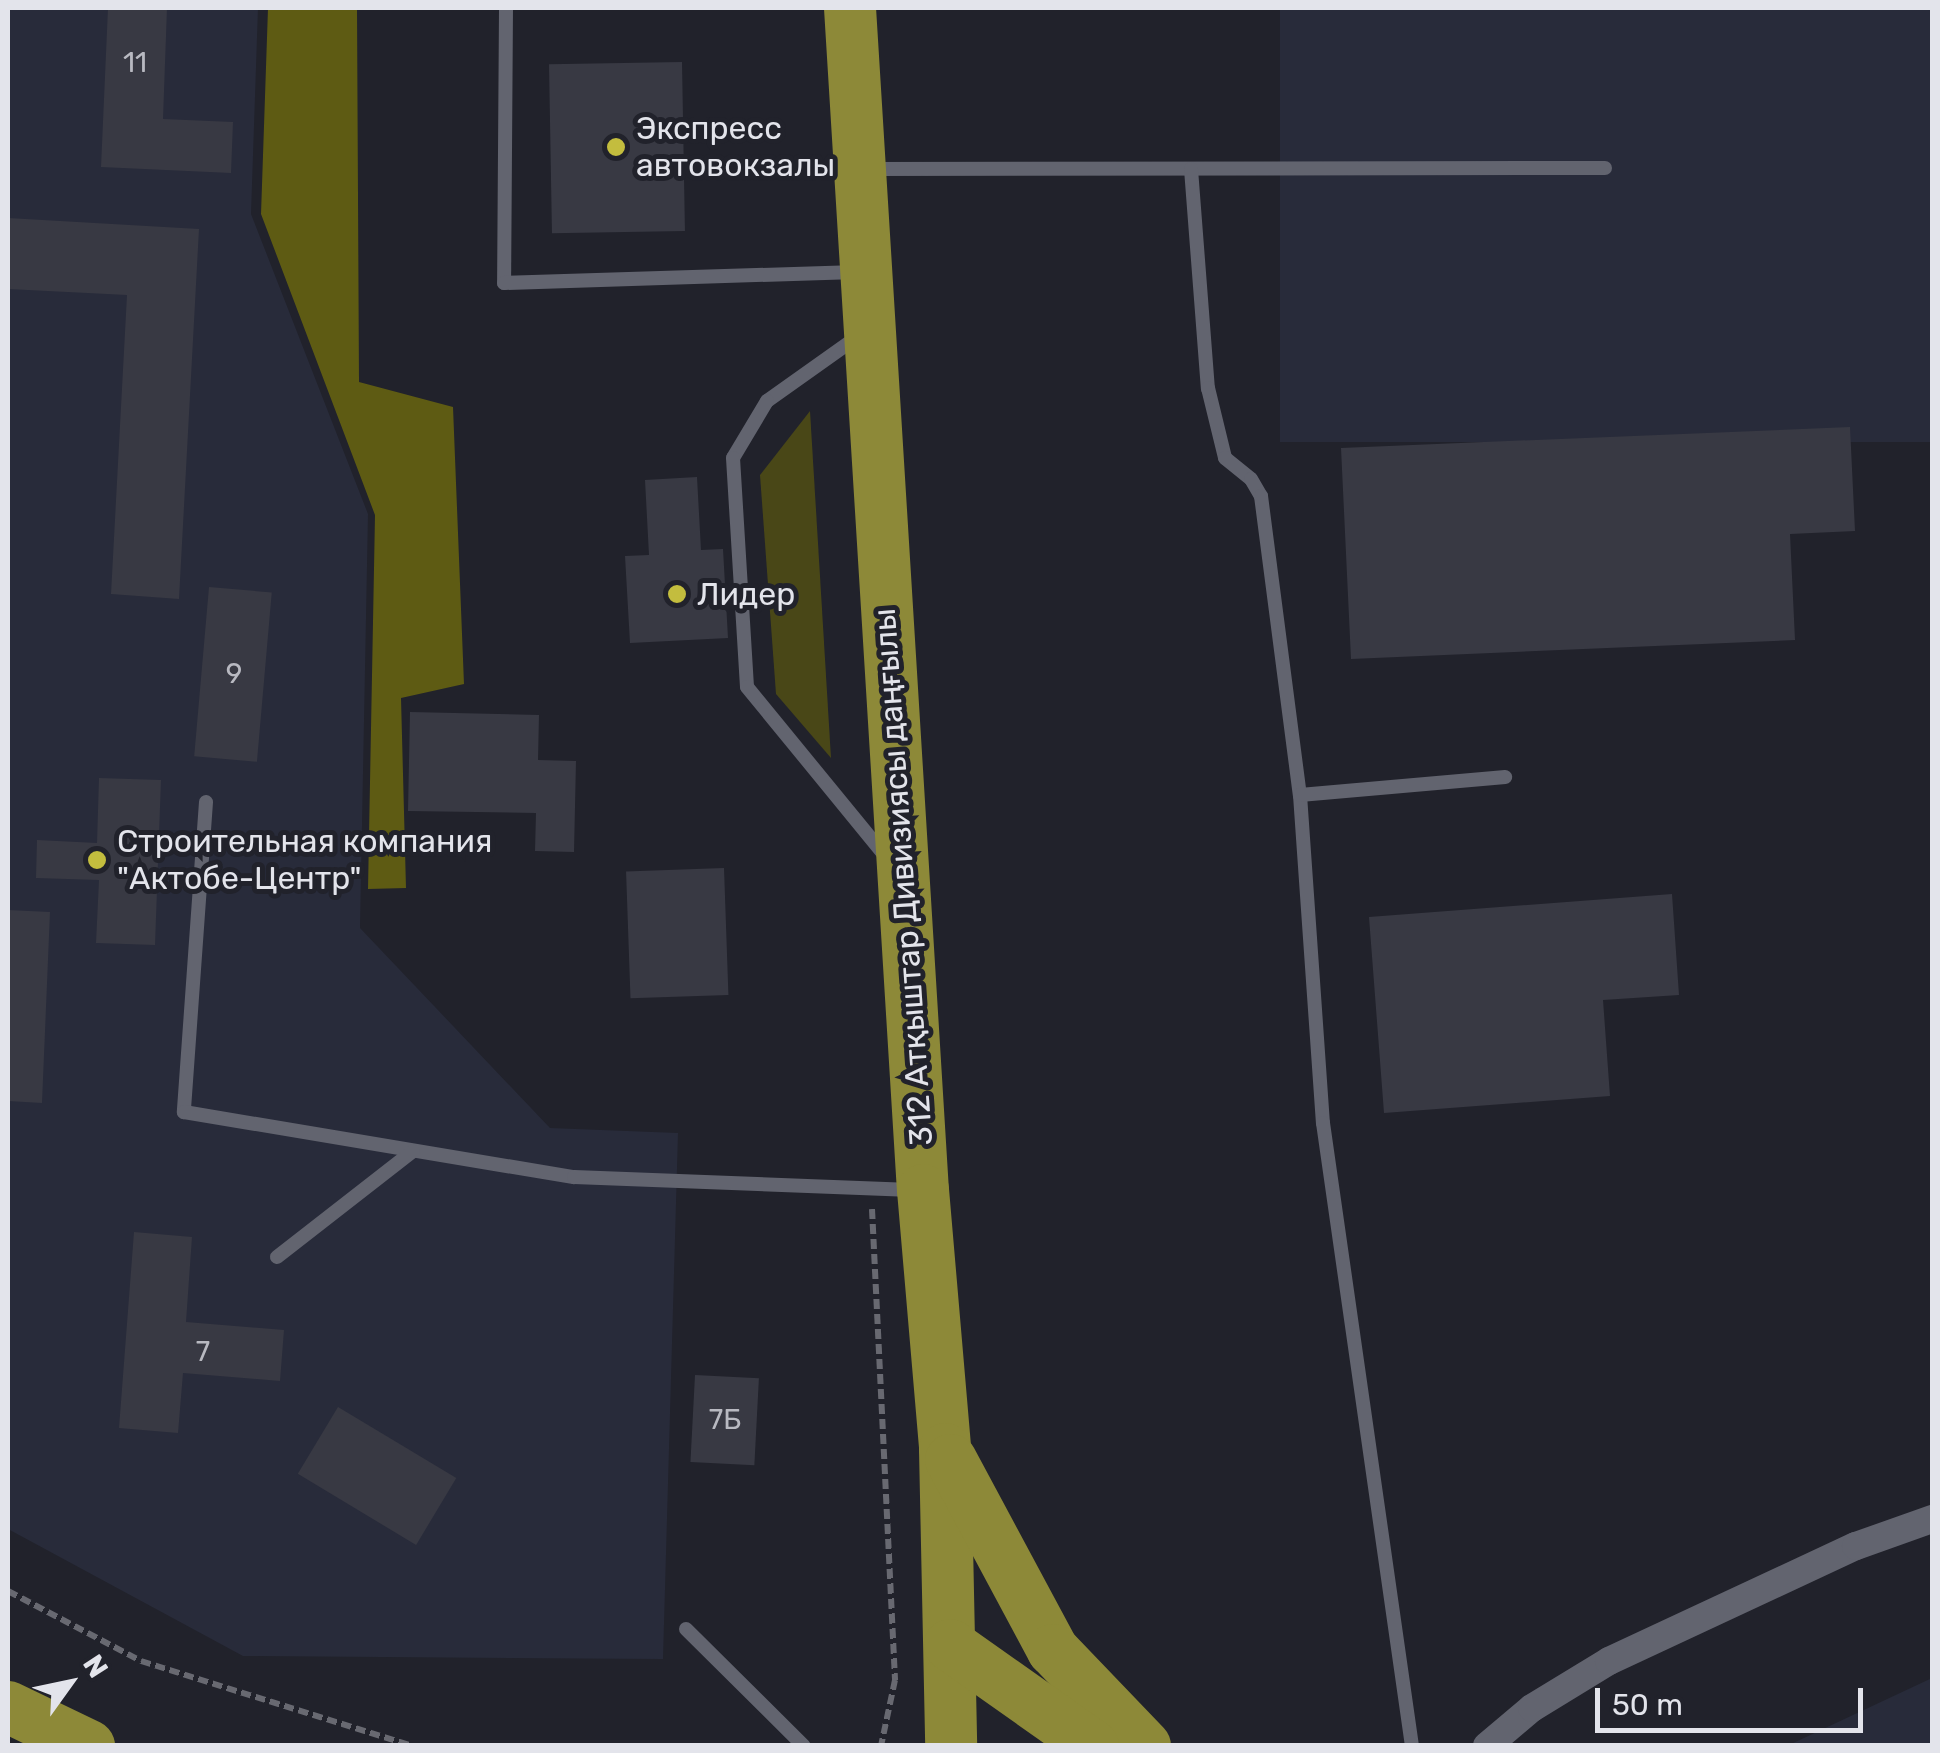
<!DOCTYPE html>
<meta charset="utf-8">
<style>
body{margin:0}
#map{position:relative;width:1940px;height:1753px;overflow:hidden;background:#21222b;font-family:Rubik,sans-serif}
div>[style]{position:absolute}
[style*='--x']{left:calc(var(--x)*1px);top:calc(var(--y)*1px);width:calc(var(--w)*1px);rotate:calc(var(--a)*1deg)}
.built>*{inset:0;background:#282b3a;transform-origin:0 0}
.green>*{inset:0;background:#494717}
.forest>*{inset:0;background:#5e5b13}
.building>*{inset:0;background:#383943;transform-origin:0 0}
.path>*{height:6px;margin-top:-3px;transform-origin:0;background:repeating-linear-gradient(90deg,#686971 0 10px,transparent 0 15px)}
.lane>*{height:14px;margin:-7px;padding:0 7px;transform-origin:7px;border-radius:7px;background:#62646f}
.street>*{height:28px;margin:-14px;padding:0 14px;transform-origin:14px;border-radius:14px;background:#62646f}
.highway>*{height:52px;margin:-26px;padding:0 26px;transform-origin:26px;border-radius:26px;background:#8d8938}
.dots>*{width:28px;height:28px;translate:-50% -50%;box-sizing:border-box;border:5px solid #21222b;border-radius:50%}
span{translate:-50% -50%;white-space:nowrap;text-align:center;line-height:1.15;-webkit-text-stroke:10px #21222b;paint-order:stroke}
.number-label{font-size:28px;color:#b8b9c1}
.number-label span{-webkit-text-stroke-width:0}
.poi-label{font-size:32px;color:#e3e4eb}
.left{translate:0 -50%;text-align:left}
.street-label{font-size:32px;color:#e3e4eb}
.frame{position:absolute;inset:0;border:10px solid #e3e4eb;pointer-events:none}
.north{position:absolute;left:20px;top:1633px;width:100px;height:100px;-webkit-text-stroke:8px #21222b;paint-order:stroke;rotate:57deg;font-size:28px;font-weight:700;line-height:40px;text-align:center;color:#e3e4eb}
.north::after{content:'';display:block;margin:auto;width:35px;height:45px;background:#e3e4eb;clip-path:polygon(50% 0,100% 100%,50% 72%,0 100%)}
.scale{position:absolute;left:1595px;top:1688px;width:268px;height:45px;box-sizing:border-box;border:5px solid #e3e4eb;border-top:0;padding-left:12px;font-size:30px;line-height:35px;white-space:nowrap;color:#e3e4eb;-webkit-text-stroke:8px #21222b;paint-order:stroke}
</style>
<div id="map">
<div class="built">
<i style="clip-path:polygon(8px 8px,258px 8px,251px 214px,368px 514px,360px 928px,550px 1128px,678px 1133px,663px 1659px,243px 1656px,8px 1529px)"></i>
<i style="left:1280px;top:8px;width:652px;height:434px"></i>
<i style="clip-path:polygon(1932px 1678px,1932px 1745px,1789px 1745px)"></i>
</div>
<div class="green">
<i style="clip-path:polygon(810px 411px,831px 758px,776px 694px,760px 475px)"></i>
</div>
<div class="forest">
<i style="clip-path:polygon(268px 8px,357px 8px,359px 382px,453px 407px,464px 684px,401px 698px,406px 888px,368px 889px,375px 515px,261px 214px)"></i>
</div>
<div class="building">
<i style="clip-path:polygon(108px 8px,167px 8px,163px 119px,233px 122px,231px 173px,101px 167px)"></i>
<i style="left:682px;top:62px;width:169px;height:133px;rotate:89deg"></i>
<i style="clip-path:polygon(8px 218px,199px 229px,179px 599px,111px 594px,127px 295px,8px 289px)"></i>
<i style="clip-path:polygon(1850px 427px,1855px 531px,1790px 534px,1795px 640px,1351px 659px,1341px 448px)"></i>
<i style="clip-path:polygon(697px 477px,701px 550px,723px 549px,728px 638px,630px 643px,625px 556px,649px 555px,645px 480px)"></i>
<i style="left:209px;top:587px;width:63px;height:170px;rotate:5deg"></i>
<i style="clip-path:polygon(410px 712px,539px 715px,538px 760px,576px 761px,574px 852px,535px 851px,536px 813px,408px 811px)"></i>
<i style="clip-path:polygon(99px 778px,161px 780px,155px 945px,96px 943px,99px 880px,36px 878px,37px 840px,97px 843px)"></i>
<i style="left:724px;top:868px;width:127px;height:98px;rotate:88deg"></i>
<i style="clip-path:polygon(1672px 894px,1679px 995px,1603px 1000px,1610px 1096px,1384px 1113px,1369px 917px)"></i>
<i style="clip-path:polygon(8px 910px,50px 912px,42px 1103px,8px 1101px)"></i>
<i style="clip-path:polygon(134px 1232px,192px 1237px,186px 1322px,284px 1330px,280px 1381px,183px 1373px,178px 1433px,119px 1428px)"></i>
<i style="left:695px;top:1375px;width:64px;height:87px;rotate:3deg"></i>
<i style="left:338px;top:1407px;width:138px;height:78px;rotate:31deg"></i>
</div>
<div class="path">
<i style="--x:872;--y:1209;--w:472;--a:87.2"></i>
<i style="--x:895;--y:1680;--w:67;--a:102"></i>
<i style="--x:8;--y:1591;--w:150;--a:27.8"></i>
<i style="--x:141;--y:1661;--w:285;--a:17.4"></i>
</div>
<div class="lane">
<i style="--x:506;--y:8;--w:275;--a:90.4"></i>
<i style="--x:504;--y:283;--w:353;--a:-1.8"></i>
<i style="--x:869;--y:169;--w:736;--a:-0.08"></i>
<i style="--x:1191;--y:169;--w:220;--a:85.6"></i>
<i style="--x:1208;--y:388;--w:72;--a:76.3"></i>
<i style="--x:1225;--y:458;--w:33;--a:39"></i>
<i style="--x:1251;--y:479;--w:20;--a:60"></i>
<i style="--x:1261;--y:496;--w:302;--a:82.6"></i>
<i style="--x:1300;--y:795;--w:329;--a:86"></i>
<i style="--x:1323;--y:1123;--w:629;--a:81.87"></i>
<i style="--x:860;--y:335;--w:114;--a:144.6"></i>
<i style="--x:767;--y:401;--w:66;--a:120.8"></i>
<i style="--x:733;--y:458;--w:229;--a:86.5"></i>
<i style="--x:747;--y:687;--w:220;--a:50.7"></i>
<i style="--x:1300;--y:795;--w:206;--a:-5"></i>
<i style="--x:206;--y:802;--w:311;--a:94.1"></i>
<i style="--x:184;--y:1112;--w:395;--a:9.5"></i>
<i style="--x:574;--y:1177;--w:338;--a:2.2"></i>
<i style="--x:277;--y:1257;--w:172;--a:-37.9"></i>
<i style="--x:686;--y:1629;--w:166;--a:44.8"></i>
</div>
<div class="street">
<i style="--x:1487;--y:1746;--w:59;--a:-40.2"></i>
<i style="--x:1532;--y:1708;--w:90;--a:-31.4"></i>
<i style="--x:1609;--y:1661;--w:272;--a:-25"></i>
<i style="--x:1856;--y:1546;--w:81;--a:-19.6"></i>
</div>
<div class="highway">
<i style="--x:850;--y:8;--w:1184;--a:86.47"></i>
<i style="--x:923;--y:1190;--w:260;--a:85.1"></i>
<i style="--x:945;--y:1449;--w:297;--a:88.8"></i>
<i style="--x:951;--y:1460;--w:216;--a:61.8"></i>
<i style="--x:1053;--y:1650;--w:133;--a:46.2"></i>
<i style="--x:950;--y:1645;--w:175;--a:35.2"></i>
<i style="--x:8;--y:1707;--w:90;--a:25.7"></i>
</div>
<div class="dots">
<i style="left:616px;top:147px;background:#c3bd3e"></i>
<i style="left:677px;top:594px;background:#c3bd3e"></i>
<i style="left:97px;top:860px;background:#c3bd3e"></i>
</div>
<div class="number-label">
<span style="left:135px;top:63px">11</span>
<span style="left:234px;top:674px">9</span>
<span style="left:203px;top:1352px">7</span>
<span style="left:725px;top:1420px">7Б</span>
</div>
<div class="poi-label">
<span class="left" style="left:636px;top:147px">Экспресс<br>автовокзалы</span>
<span class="left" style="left:697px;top:594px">Лидер</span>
<span class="left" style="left:117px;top:860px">Строительная компания<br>"Актобе-Центр"</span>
</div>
<div class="street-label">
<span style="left:903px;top:877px;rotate:-94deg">312 Атқыштар Дивизиясы даңғылы</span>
</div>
<div class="frame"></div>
<div class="north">N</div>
<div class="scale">50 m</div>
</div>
